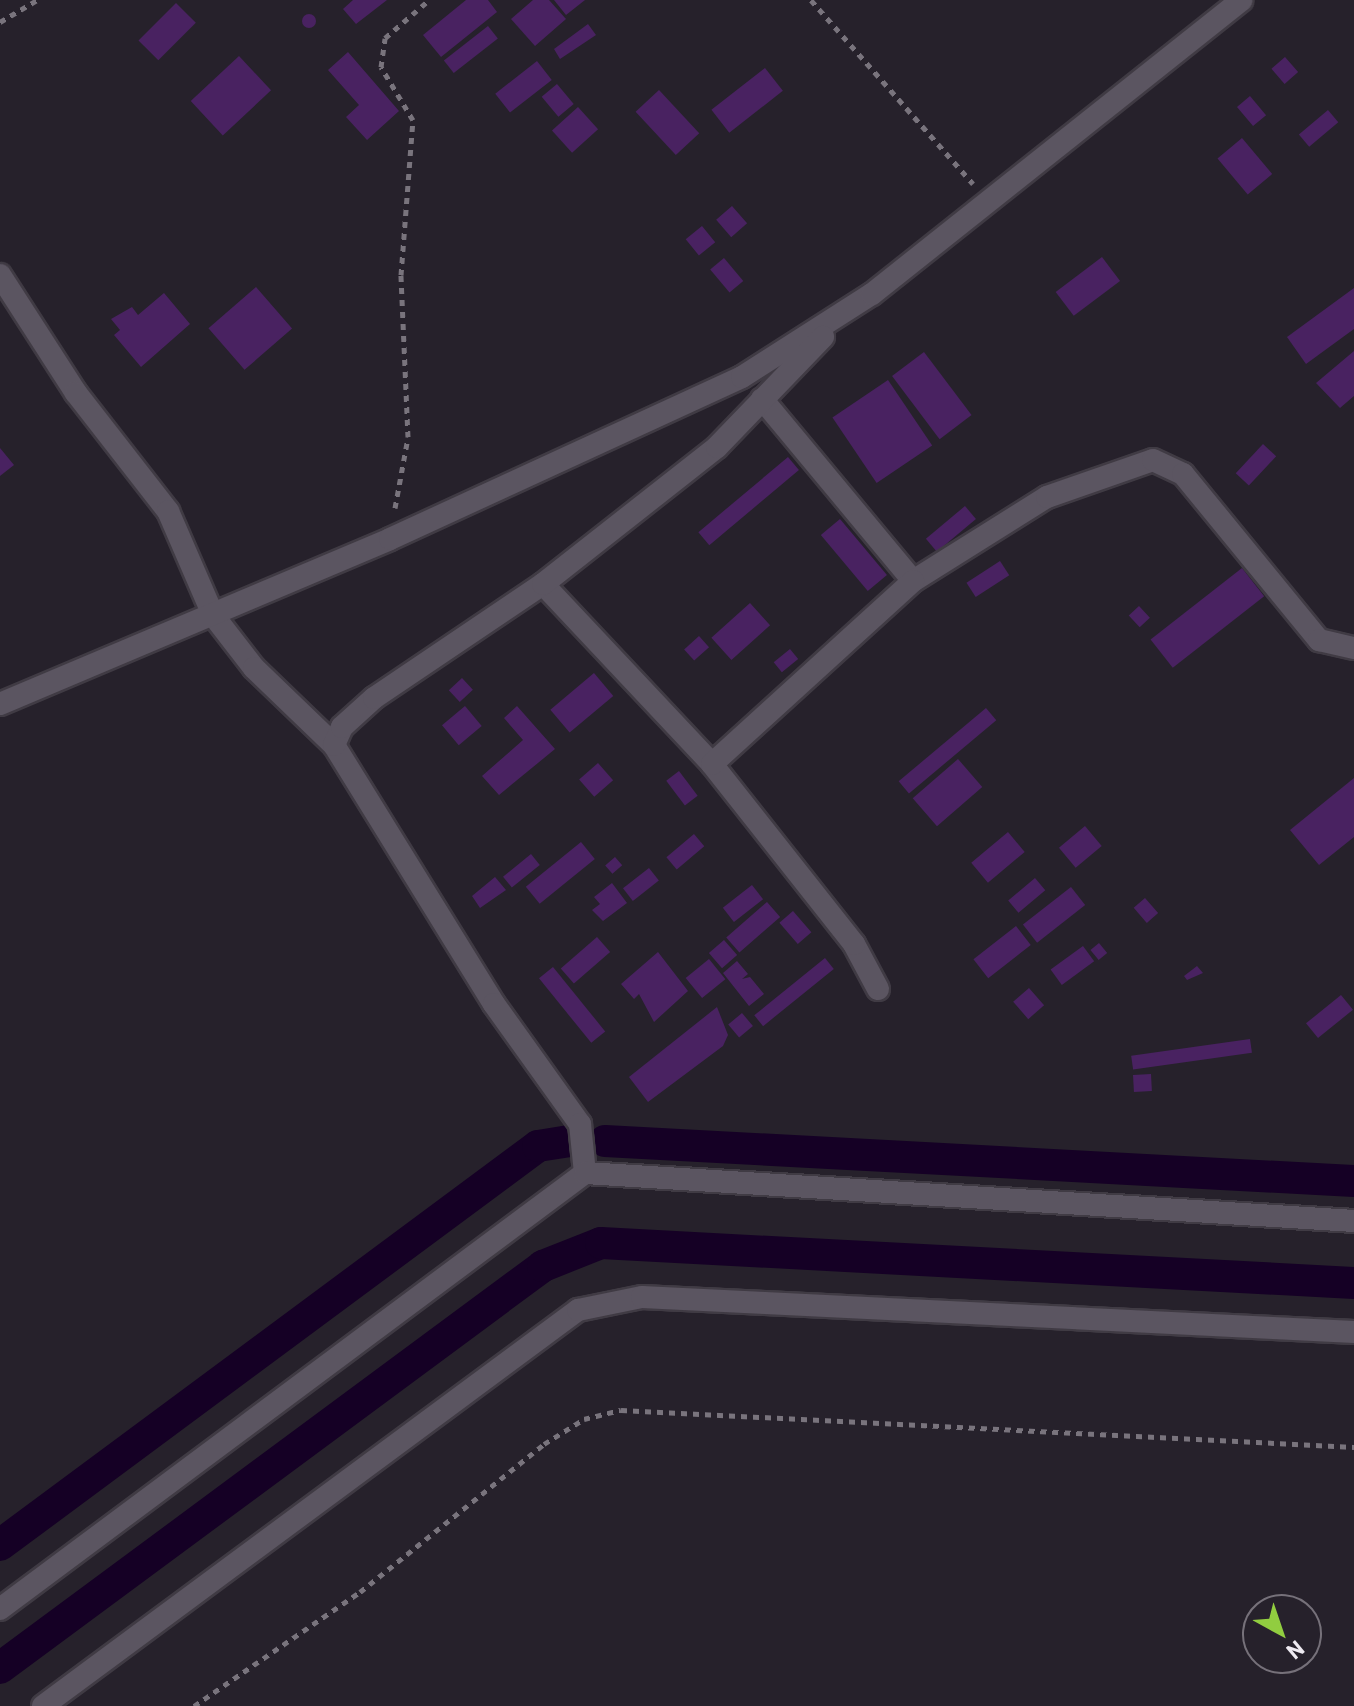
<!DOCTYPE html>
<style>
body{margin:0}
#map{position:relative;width:1354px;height:1706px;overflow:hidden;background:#26212b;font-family:Barlow,sans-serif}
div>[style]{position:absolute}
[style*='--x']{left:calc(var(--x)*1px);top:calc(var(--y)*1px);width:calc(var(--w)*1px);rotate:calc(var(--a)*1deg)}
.canal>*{height:32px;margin:-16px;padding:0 16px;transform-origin:16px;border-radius:16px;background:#150025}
.building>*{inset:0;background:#492261;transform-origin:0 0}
.round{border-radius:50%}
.path>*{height:5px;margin-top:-2.5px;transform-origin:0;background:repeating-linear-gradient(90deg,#79747d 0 6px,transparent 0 12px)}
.roads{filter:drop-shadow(2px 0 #403b44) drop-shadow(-2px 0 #403b44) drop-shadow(0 2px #403b44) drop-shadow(0 -2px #403b44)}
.minor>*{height:22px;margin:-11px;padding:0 11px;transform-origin:11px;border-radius:11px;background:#5b5561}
span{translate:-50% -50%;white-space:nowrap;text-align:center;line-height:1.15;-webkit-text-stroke:7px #26212b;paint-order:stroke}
.north{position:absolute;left:1242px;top:1594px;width:80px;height:80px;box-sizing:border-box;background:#26212b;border:2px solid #76717a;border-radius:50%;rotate:140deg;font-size:22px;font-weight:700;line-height:32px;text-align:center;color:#eeeaf1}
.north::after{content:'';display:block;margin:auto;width:28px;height:36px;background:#91cd40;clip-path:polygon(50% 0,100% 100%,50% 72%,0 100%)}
</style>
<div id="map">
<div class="canal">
<i style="--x:605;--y:1141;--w:750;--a:3.06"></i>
<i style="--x:0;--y:1545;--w:670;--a:-36.56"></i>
<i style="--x:538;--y:1146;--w:36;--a:-9"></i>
<i style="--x:0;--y:1668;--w:676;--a:-36.51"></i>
<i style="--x:543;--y:1266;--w:62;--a:-21.6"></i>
<i style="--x:601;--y:1243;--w:754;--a:3.04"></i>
</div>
<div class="building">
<i style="clip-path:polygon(353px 0,387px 0,356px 24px,343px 9px)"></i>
<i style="clip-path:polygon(466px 0,488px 0,497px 12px,441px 57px,423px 35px)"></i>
<i style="clip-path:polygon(533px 0,549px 0,566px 19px,535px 46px,511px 19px)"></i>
<i style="clip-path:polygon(554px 0,585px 0,566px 15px)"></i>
<i style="left:176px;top:3px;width:28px;height:53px;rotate:45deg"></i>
<i class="round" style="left:302px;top:14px;width:14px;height:14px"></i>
<i style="clip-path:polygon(588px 24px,596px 35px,560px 59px,554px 49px)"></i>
<i style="left:488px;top:26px;width:16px;height:56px;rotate:52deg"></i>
<i style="clip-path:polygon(348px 52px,399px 111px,367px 140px,346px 117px,359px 105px,328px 70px)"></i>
<i style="left:239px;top:56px;width:47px;height:66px;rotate:47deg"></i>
<i style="left:1285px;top:57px;width:20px;height:18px;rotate:49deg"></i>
<i style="left:537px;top:61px;width:24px;height:53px;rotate:52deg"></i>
<i style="left:765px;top:68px;width:29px;height:68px;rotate:52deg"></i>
<i style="left:557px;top:84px;width:26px;height:20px;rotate:50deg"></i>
<i style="left:659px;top:90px;width:59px;height:32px;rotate:47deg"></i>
<i style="left:1250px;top:96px;width:25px;height:17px;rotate:50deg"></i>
<i style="left:578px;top:107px;width:30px;height:35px;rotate:48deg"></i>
<i style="left:1328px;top:110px;width:16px;height:38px;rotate:50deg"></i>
<i style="left:1242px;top:138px;width:47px;height:32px;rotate:50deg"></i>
<i style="left:732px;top:206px;width:23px;height:21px;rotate:49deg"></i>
<i style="left:702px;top:226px;width:21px;height:21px;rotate:51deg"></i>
<i style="left:1102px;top:257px;width:30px;height:58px;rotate:53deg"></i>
<i style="left:724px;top:258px;width:30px;height:18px;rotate:50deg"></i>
<i style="left:256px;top:287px;width:55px;height:63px;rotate:49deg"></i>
<i style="clip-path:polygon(1354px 288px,1354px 329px,1306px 364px,1287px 337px)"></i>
<i style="clip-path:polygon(164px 293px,190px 324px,141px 367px,114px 335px,120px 330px,111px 319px,132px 307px,138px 315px)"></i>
<i style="clip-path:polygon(1354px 351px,1354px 396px,1340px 408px,1316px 383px)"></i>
<i style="left:924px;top:352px;width:79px;height:40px;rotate:53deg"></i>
<i style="left:888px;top:380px;width:79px;height:67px;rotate:56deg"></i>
<i style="left:1263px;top:444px;width:18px;height:40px;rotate:43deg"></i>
<i style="clip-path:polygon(0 448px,14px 465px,0 476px)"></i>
<i style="left:788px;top:457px;width:17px;height:117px;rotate:50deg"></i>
<i style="left:965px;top:506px;width:17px;height:51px;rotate:50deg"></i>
<i style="left:840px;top:519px;width:73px;height:25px;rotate:50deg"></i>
<i style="left:1000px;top:561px;width:17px;height:40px;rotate:57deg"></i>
<i style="left:1242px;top:568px;width:36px;height:116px;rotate:52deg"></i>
<i style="left:750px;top:603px;width:30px;height:52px;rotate:48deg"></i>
<i style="left:1139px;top:606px;width:16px;height:14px;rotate:47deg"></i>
<i style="left:699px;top:636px;width:15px;height:20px;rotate:48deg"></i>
<i style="left:790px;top:649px;width:13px;height:21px;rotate:51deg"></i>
<i style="left:594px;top:673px;width:30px;height:57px;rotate:50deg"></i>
<i style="left:462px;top:678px;width:16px;height:18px;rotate:47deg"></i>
<i style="left:465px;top:706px;width:26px;height:30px;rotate:50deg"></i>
<i style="clip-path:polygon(517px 706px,555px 749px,499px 795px,482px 776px,523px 740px,504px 718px)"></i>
<i style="left:986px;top:708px;width:16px;height:114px;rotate:50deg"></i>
<i style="left:958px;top:759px;width:37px;height:60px;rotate:49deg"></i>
<i style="left:598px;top:763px;width:23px;height:25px;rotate:49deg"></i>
<i style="left:679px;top:771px;width:31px;height:16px;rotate:53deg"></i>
<i style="clip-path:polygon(1354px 778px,1354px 837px,1319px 865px,1290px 830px)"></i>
<i style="left:1085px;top:826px;width:26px;height:34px;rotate:50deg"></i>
<i style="left:1008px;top:832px;width:26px;height:48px;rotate:50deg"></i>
<i style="left:694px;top:834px;width:16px;height:36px;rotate:50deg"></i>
<i style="left:581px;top:842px;width:22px;height:71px;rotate:51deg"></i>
<i style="left:531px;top:854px;width:14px;height:36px;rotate:51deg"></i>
<i style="left:615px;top:857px;width:11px;height:13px;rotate:49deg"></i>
<i style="left:649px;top:868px;width:16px;height:33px;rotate:52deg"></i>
<i style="clip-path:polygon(495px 877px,506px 890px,480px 908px,472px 896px)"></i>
<i style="left:1035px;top:878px;width:16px;height:35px;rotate:50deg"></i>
<i style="clip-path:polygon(612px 883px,627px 903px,603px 921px,592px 910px,600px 904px,594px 897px)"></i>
<i style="left:752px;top:885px;width:18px;height:37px;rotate:52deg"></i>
<i style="left:1071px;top:887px;width:23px;height:61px;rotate:52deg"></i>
<i style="left:1145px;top:898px;width:20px;height:15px;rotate:49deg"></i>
<i style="left:767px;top:902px;width:20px;height:54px;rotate:49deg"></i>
<i style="left:793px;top:911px;width:28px;height:18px;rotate:49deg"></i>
<i style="left:1016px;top:926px;width:24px;height:54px;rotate:52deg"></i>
<i style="left:597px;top:937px;width:20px;height:48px;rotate:49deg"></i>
<i style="left:724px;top:940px;width:20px;height:20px;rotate:49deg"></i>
<i style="left:1099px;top:943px;width:13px;height:11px;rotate:51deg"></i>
<i style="left:1083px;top:946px;width:19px;height:40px;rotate:54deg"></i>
<i style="clip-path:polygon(658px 952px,688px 991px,654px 1022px,639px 994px,634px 999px,621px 984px)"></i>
<i style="left:825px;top:958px;width:14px;height:91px;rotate:51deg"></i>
<i style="left:709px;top:959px;width:26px;height:30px;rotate:51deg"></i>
<i style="clip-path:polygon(737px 961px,748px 974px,742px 979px,750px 977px,764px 994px,749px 1006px,723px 973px)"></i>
<i style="clip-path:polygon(1197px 966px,1203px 973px,1187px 980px,1184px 976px)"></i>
<i style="left:553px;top:967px;width:83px;height:18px;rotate:51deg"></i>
<i style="left:1029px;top:988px;width:23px;height:21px;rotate:49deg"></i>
<i style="left:1341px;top:995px;width:19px;height:45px;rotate:51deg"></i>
<i style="clip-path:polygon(717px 1007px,728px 1035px,723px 1046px,648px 1102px,629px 1077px)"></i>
<i style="left:742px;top:1013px;width:17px;height:18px;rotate:50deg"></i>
<i style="left:1250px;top:1039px;width:14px;height:120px;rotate:82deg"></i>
<i style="left:1151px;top:1074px;width:17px;height:18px;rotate:87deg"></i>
</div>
<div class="path">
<i style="--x:811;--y:0;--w:245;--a:48.6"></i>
<i style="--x:0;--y:22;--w:43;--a:-30.7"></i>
<i style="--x:395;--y:508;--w:72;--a:-79.6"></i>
<i style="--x:408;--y:437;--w:162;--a:-92.5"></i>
<i style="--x:401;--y:275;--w:155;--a:-85.6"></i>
<i style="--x:413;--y:120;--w:62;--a:-121.1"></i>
<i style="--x:381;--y:67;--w:29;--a:-82"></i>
<i style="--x:385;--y:38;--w:58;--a:-40.8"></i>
<i style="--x:194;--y:1706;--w:201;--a:-34.5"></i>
<i style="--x:360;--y:1592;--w:236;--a:-38.8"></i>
<i style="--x:544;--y:1444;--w:47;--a:-32"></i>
<i style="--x:584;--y:1419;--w:38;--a:-14"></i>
<i style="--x:621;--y:1410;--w:734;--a:2.89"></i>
</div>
<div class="roads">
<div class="minor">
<i style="--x:0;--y:275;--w:140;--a:57.2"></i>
<i style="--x:76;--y:393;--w:150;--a:52.1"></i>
<i style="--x:168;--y:511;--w:113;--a:66.6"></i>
<i style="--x:213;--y:615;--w:67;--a:52.3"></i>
<i style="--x:254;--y:668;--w:111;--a:43.9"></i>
<i style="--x:334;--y:745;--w:304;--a:58.3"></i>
<i style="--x:494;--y:1004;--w:148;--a:54.4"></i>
<i style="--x:580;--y:1124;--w:49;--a:84.2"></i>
<i style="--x:762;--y:399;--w:236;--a:50.3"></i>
<i style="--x:913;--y:581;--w:158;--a:-32.1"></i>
<i style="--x:1047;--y:497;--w:112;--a:-19.2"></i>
<i style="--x:1153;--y:460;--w:33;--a:25"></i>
<i style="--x:1183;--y:474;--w:215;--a:50.7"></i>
<i style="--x:1319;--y:640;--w:36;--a:13"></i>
<i style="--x:543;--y:584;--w:247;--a:46.8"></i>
<i style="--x:0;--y:704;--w:423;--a:-22.9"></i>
<i style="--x:390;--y:539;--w:387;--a:-24.7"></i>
<i style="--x:742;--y:377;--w:154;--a:-32.6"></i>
<i style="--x:872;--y:294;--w:472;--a:-38.5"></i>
<i style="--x:334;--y:745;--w:20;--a:-66"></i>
<i style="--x:342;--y:727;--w:43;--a:-42.2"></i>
<i style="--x:374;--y:698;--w:204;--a:-34"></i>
<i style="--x:543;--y:584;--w:221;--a:-38.2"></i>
<i style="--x:717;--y:447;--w:153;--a:-46.1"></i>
<i style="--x:878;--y:989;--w:51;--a:-118.1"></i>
<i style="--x:854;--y:944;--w:229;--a:-128.3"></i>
<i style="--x:712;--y:764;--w:272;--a:-42.3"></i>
<i style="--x:0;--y:1609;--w:730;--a:-36.7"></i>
<i style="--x:585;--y:1173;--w:770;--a:3.57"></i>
<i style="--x:43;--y:1706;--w:666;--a:-36.51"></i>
<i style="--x:578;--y:1310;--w:65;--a:-11.5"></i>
<i style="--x:642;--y:1297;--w:713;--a:2.81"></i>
</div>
</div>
<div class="north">N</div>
</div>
